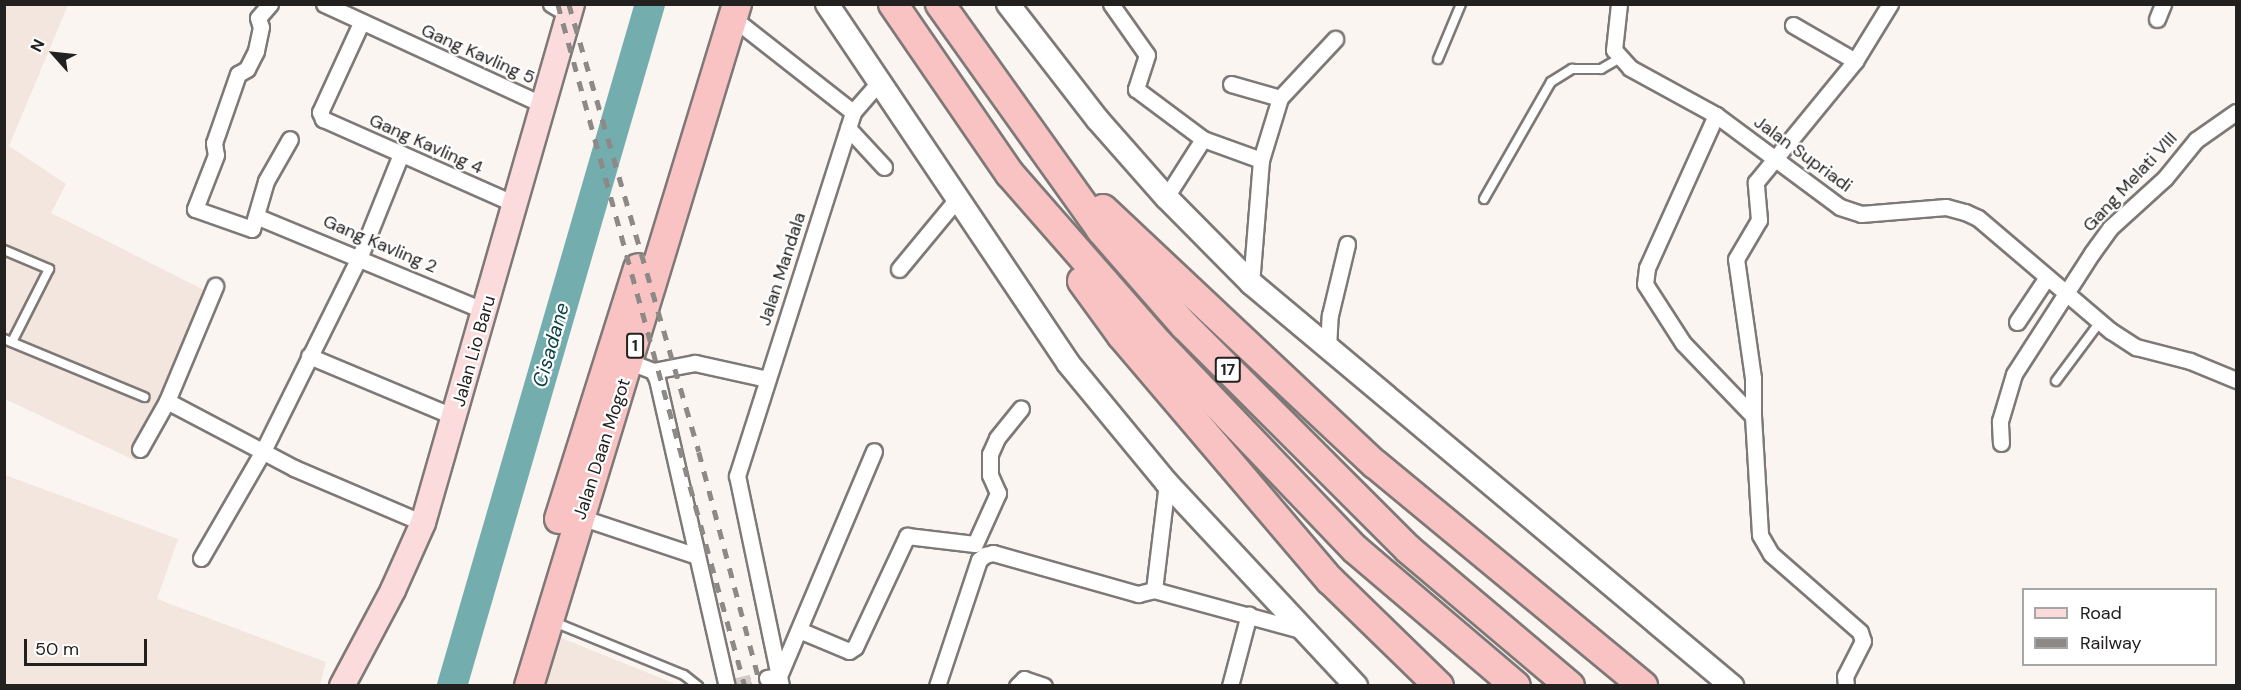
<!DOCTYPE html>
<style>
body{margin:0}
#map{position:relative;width:2241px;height:690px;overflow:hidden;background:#fbf5f2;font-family:"DM Sans",sans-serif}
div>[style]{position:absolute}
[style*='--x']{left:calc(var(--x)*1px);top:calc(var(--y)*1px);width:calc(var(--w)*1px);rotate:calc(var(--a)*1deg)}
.built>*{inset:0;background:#f2e6de}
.river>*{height:30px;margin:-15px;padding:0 15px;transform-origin:15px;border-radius:15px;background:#74adad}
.street-tunnel>*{height:15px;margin-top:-7.5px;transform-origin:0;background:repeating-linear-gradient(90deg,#d0cbc8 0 15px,transparent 0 23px)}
.roads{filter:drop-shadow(2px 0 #7e7977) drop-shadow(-2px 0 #7e7977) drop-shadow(0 2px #7e7977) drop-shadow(0 -2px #7e7977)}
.lane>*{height:8px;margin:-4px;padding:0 4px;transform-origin:4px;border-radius:4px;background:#fff}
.street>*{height:15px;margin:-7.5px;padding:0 7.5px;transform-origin:7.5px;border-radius:7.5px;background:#fff}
.secondary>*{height:22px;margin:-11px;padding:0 11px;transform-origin:11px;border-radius:11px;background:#fff}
.primary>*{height:24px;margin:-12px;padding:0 12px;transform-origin:12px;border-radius:12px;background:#fbdbdb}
.highway>*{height:28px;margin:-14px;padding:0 14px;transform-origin:14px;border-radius:14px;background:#f9c3c3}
.rail>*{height:4.5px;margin-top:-2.25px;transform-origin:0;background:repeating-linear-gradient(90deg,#8d8987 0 10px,transparent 0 20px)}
span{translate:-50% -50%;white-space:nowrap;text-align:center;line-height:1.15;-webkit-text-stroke:4.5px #fff;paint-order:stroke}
.shield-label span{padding:2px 4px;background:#fff;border:2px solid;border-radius:4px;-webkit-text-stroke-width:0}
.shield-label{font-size:16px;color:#232120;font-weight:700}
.street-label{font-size:18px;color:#232120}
.water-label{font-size:20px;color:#0e4445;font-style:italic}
.frame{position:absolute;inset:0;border:6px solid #232120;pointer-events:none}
.legend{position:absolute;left:2022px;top:588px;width:195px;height:78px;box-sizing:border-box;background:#fff;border:2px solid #a7a6a6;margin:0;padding:8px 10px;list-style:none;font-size:18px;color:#232120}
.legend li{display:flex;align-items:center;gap:12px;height:30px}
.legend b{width:30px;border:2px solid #a7a6a6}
.north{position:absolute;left:24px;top:24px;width:60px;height:60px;-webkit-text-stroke:4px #fff;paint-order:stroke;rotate:297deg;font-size:16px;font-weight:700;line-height:24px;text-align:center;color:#232120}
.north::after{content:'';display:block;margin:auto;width:21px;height:27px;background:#232120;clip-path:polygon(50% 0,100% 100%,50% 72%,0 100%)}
.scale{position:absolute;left:24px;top:639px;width:123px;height:27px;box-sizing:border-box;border:3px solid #232120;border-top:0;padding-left:8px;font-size:18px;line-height:21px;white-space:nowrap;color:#232120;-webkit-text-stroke:4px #fff;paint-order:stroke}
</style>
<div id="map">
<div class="built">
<i style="clip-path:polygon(5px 5px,68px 5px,9px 146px,66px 184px,51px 213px,206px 291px,136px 461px,5px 399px)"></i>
<i style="clip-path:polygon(5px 475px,178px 539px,157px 599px,326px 662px,320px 685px,5px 685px)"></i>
<i style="clip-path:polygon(554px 635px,678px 685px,538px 686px)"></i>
</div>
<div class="river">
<i style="--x:452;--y:686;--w:710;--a:-73.81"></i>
</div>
<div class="street-tunnel">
<i style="--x:737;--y:685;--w:31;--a:-13"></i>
</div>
<div class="roads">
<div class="lane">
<i style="--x:1438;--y:59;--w:60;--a:-67.3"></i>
<i style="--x:1484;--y:199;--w:135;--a:-60.2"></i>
<i style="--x:1551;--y:82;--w:25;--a:-32"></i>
<i style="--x:1572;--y:69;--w:29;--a:0"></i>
<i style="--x:1601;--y:69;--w:22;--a:-30"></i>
<i style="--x:4;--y:250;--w:49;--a:22.9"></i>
<i style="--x:49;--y:269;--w:82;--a:116.9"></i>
<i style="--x:4;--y:339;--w:152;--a:22.5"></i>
<i style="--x:2056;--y:381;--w:74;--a:-53.3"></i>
<i style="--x:554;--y:622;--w:140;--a:22.2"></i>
<i style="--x:684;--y:675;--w:18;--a:38"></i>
</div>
<div class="street">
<i style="--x:270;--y:4;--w:18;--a:131"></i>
<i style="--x:258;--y:18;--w:9;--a:72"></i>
<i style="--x:261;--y:27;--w:25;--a:102"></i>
<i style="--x:256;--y:51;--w:20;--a:117"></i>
<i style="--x:247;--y:69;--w:10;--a:151"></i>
<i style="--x:238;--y:74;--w:73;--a:109.2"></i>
<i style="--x:214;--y:143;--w:12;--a:81"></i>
<i style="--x:216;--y:155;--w:58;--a:111.3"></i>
<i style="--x:195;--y:209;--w:60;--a:19.3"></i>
<i style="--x:252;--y:229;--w:50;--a:-73.7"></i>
<i style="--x:266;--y:181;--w:48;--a:-60.3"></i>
<i style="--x:324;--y:4;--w:244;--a:24.7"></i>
<i style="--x:551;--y:4;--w:22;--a:30"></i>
<i style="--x:1111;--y:4;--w:62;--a:54.8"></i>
<i style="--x:1147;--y:55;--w:36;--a:108"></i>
<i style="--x:1136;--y:89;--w:84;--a:36.7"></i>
<i style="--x:1203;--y:139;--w:69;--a:122.5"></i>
<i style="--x:1619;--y:4;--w:46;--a:96.2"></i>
<i style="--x:1614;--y:50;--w:24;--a:48"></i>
<i style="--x:1630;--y:68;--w:98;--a:28.7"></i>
<i style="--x:1716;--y:115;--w:154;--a:36.6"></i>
<i style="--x:1840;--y:207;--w:22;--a:18"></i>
<i style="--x:1861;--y:214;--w:85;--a:-4.7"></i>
<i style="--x:1946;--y:207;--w:20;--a:15"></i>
<i style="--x:1965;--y:212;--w:14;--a:25"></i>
<i style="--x:1978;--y:218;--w:175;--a:40.4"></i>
<i style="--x:2111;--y:331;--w:30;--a:33"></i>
<i style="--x:2136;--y:347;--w:56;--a:14.5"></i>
<i style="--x:2190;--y:361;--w:50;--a:22.4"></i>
<i style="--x:733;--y:18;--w:152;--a:38.1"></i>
<i style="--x:2157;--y:19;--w:16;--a:-68"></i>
<i style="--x:361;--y:23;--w:98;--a:114.7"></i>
<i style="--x:320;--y:112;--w:8;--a:67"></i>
<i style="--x:323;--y:119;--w:212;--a:23.9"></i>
<i style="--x:1793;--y:25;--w:72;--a:30.1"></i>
<i style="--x:1855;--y:61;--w:67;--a:-58.4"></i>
<i style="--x:1231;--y:84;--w:51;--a:15.9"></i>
<i style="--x:1716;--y:115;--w:168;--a:114.3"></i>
<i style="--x:1647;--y:268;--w:16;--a:97"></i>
<i style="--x:1645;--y:284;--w:70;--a:57.2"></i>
<i style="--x:1683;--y:343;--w:101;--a:46.2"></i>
<i style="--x:1753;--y:416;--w:119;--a:86.6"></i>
<i style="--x:1760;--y:535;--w:22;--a:60"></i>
<i style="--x:1771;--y:554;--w:118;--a:41.2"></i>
<i style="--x:1860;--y:632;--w:9;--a:72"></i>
<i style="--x:1863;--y:641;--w:39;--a:117"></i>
<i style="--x:1845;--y:676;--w:10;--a:84"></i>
<i style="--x:848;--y:128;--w:53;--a:47.3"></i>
<i style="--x:1203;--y:139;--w:62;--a:19.9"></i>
<i style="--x:1261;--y:160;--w:123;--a:94.6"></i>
<i style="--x:1261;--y:160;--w:65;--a:-73"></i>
<i style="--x:1280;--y:98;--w:81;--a:-47"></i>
<i style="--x:258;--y:217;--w:246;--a:22.5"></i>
<i style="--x:899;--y:269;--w:91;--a:-50.4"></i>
<i style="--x:2017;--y:322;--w:54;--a:-56.3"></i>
<i style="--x:1328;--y:348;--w:33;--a:-87"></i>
<i style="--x:1330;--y:315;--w:73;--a:-76.5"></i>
<i style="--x:309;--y:356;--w:158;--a:22.7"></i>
<i style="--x:630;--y:362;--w:25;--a:21"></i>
<i style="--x:653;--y:371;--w:9;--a:63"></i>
<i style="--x:657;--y:379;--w:315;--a:77.2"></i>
<i style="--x:653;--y:371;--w:43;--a:-10.8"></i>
<i style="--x:695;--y:363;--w:74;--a:12.5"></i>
<i style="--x:167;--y:401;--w:144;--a:27.8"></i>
<i style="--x:294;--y:468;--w:140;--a:23.1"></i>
<i style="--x:1753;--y:416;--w:38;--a:-90"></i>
<i style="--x:1753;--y:378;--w:120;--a:-98.1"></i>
<i style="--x:1736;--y:259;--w:45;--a:-59.5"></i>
<i style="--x:1759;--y:220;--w:38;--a:-95"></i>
<i style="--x:1756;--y:182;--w:156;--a:-50.7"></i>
<i style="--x:2001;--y:443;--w:22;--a:-93"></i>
<i style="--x:2000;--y:421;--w:49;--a:-73.4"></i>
<i style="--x:2014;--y:374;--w:144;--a:-57.2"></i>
<i style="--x:2092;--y:253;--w:31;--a:-54"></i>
<i style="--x:2110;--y:228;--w:74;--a:-42.3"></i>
<i style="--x:2165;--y:178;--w:49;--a:-50.8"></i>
<i style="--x:2196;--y:140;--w:49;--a:-35"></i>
<i style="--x:140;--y:449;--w:55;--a:-60.6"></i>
<i style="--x:167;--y:401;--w:125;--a:-67.3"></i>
<i style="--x:580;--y:517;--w:123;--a:18.4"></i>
<i style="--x:201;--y:558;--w:124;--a:-59.9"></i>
<i style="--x:263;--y:451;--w:218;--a:-63.6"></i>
<i style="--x:360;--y:256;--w:110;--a:-68.1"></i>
<i style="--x:1154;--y:590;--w:151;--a:15.3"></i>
<i style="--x:799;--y:630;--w:54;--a:22.8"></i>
<i style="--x:849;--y:651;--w:7;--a:-34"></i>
<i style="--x:855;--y:647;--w:123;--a:-64.9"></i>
<i style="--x:907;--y:536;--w:68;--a:6.7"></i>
<i style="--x:975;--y:544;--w:56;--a:-65.7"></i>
<i style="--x:998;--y:493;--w:20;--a:-114"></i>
<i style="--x:990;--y:475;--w:21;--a:-90"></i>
<i style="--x:990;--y:454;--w:17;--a:-66"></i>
<i style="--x:997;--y:438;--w:38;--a:-51"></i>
<i style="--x:767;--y:678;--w:12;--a:-9"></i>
<i style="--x:779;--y:676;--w:244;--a:-67.1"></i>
<i style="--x:781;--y:686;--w:215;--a:-101.8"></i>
<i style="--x:737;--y:476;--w:382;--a:-72.3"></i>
<i style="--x:853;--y:112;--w:41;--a:-48.9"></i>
<i style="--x:937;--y:686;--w:133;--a:-71.6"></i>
<i style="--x:979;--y:560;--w:8;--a:-40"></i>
<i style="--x:985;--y:555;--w:8;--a:-14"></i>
<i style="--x:993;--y:553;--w:151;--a:15.8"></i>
<i style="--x:1138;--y:594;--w:16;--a:-14"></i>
<i style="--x:1154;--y:590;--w:108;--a:-83.1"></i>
<i style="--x:1017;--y:686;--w:10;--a:-45"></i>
<i style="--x:1024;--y:679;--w:21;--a:19"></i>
<i style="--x:1230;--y:686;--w:74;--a:-75.2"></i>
</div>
<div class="secondary">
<i style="--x:827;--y:4;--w:432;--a:56.1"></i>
<i style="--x:1068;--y:363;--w:156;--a:50.5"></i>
<i style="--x:1167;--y:483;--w:277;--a:47"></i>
<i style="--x:1008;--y:4;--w:147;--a:52.2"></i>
<i style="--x:1098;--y:120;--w:103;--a:48.6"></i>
<i style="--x:1166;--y:197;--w:121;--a:45.3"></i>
<i style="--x:1251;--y:283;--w:628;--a:39.96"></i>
</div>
<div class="primary">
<i style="--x:342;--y:686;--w:109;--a:-62"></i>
<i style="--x:393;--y:590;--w:73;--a:-65.9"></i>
<i style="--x:423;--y:523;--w:540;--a:-73.98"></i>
</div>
<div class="highway">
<i style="--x:893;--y:4;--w:206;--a:55.5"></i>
<i style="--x:1010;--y:174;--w:226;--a:48.8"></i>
<i style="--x:1159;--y:344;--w:284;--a:46.3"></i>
<i style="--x:1355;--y:549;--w:211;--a:40.4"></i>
<i style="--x:940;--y:4;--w:277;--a:54.5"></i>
<i style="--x:1101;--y:230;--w:126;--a:48.9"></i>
<i style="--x:1184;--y:325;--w:317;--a:45"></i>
<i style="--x:1408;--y:549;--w:212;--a:40.2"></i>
<i style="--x:1103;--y:209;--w:373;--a:43.2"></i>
<i style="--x:1375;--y:464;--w:348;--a:39.6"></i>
<i style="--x:1082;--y:281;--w:68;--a:54"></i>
<i style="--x:1122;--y:336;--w:321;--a:49.6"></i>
<i style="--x:1330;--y:580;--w:152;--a:44.2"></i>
<i style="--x:559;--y:519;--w:263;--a:-72.5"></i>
<i style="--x:529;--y:686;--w:713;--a:-73.04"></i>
</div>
</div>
<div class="rail">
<i style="--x:558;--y:4;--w:707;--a:74.67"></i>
<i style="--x:569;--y:4;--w:466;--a:73.8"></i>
<i style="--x:699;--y:452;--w:242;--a:75.2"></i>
</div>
<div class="shield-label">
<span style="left:635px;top:346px">1</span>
<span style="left:1228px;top:370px">17</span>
</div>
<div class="street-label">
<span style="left:478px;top:54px;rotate:24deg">Gang Kavling 5</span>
<span style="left:426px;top:144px;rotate:24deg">Gang Kavling 4</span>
<span style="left:1803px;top:154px;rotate:36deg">Jalan Supriadi</span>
<span style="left:2130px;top:182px;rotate:-47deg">Gang Melati VIII</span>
<span style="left:380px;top:244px;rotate:23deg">Gang Kavling 2</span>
<span style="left:782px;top:269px;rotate:-72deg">Jalan Mandala</span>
<span style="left:474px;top:351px;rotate:-74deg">Jalan Lio Baru</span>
<span style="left:602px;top:449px;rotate:-72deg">Jalan Daan Mogot</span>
</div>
<div class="water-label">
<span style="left:551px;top:345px;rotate:-74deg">Cisadane</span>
</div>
<div class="frame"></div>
<ul class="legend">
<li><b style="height:8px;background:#fbdbdb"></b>Road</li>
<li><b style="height:8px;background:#8d8987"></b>Railway</li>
</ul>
<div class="north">N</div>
<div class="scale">50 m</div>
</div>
